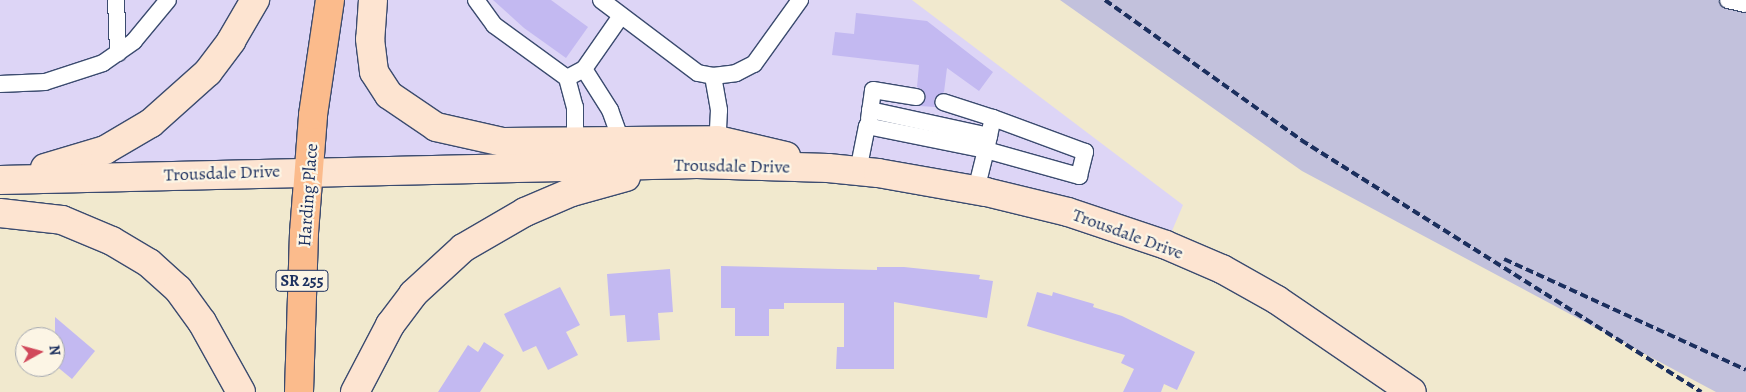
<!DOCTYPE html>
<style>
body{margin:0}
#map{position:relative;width:1746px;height:392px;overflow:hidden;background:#f1e9ce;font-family:Alegreya,serif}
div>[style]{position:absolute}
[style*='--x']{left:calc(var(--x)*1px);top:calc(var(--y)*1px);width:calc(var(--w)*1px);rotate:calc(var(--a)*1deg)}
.built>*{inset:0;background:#ddd5f6}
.industrial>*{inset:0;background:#c2c1dc}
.building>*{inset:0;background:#c3b9f1}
.roads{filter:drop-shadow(1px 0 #3b4b6f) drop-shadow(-1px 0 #3b4b6f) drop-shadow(0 1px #3b4b6f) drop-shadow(0 -1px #3b4b6f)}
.lane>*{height:16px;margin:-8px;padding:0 8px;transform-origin:8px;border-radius:8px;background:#fff}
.secondary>*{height:28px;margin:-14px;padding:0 14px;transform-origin:14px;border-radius:14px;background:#fde4d1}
.primary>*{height:28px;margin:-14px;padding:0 14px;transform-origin:14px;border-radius:14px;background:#fbbb8c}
.rail>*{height:4px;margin-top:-2px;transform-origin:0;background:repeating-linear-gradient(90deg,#1b2f5e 0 8px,transparent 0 12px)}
span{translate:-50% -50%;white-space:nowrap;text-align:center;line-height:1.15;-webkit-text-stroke:4.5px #fcf5e5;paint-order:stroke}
.shield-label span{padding:1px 4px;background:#fcf5e5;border:1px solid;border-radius:4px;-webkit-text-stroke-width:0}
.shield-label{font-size:16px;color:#1b2f5e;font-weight:700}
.street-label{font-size:18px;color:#1b2f5e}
.north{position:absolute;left:15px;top:327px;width:50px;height:50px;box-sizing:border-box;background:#fcf5e5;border:1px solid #a2a6af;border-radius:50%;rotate:83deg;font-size:14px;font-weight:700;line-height:20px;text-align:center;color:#1b2f5e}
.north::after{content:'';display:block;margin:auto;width:18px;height:22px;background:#d1495b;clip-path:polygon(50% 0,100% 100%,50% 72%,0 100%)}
</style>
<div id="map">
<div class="built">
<i style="clip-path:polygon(0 0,912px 0,1183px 205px,1166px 245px,878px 173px,0 180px)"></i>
</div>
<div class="industrial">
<i style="clip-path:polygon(1060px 0,1746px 0,1746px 392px,1716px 392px,1302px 171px)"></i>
</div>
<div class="building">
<i style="clip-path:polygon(493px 0,551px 0,588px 27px,566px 58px,524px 28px)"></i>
<i style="clip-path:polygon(856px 13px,927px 21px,993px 72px,979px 91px,947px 68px,944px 92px,934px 99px,935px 107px,920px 106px,926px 98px,923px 90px,917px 87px,919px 65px,832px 55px,835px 32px,854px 34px)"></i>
<i style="clip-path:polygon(721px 266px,877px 270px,877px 267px,904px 267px,980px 275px,979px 279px,993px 281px,987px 318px,894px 302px,894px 369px,836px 369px,837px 347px,844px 347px,844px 303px,784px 303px,784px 309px,769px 309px,769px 336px,735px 336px,735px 308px,721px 308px)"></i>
<i style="clip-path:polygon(670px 269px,673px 312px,658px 313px,660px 340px,627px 342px,625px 315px,610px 316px,607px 274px)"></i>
<i style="clip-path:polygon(560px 287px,580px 325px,566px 332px,578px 355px,548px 370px,536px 346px,523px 352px,504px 314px)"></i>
<i style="clip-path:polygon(1037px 292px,1052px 296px,1053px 292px,1094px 304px,1093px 307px,1122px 316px,1195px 352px,1177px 390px,1164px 384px,1161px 392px,1123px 392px,1134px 369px,1121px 363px,1125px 355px,1027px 326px)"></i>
<i style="clip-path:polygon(55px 317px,95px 351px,72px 379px,55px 365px)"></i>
<i style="clip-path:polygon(484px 342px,504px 355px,480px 392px,438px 392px,468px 345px,478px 352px)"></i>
</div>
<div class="roads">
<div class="lane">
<i style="--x:116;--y:0;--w:53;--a:87.8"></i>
<i style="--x:476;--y:0;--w:31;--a:54"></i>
<i style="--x:494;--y:25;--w:90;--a:36"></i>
<i style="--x:567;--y:78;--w:30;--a:75"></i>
<i style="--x:575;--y:107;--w:41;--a:90"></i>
<i style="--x:601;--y:0;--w:121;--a:37"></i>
<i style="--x:698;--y:73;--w:15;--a:11"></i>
<i style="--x:713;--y:76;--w:23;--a:-7"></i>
<i style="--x:736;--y:73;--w:20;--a:-27"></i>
<i style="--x:754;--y:64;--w:79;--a:-54.3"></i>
<i style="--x:1728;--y:0;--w:18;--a:13"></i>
<i style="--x:584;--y:69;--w:49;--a:57.6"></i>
<i style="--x:610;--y:110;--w:33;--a:70"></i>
<i style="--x:713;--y:76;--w:35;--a:80"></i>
<i style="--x:719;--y:110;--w:38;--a:93"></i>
<i style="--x:567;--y:78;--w:19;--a:-28"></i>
<i style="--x:584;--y:69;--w:65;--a:-55.1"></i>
<i style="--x:0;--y:84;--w:45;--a:-2.5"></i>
<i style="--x:45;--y:82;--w:61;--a:-18.1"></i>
<i style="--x:103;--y:63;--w:38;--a:-35"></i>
<i style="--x:134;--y:41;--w:53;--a:-50.3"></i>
<i style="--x:870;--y:110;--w:122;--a:12.3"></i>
<i style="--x:869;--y:119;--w:29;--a:-82"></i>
<i style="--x:873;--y:90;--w:44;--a:9.2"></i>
<i style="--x:858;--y:171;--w:46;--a:-78.7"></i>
<i style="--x:867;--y:126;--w:121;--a:11.4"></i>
<i style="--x:986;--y:150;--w:33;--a:-78"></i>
<i style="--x:993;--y:118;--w:52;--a:-162.3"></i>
<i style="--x:976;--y:190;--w:41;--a:-76"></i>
<i style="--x:986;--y:150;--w:97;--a:15.6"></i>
<i style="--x:1079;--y:176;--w:25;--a:-76"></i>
<i style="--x:1085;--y:152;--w:98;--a:-159.7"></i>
</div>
<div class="secondary">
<i style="--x:373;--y:0;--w:39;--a:94"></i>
<i style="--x:370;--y:39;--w:33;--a:83"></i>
<i style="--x:374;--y:72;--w:27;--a:57"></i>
<i style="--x:389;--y:95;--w:57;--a:34.2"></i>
<i style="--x:436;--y:127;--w:69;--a:12.6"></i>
<i style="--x:503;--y:142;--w:214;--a:-0.5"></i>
<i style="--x:717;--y:140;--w:71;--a:13.1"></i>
<i style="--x:45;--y:168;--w:63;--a:-16.7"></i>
<i style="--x:105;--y:150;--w:53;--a:-30.4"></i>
<i style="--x:151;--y:123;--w:76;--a:-41.8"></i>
<i style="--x:208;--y:72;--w:39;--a:-53"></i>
<i style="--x:231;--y:41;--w:48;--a:-59.7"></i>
<i style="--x:0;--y:180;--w:697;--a:-1.32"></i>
<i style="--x:697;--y:164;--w:131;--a:1.7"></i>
<i style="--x:828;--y:168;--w:50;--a:5.7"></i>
<i style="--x:878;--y:173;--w:110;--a:10"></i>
<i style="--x:986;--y:192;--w:84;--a:13.7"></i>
<i style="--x:1068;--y:212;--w:103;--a:18.6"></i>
<i style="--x:1166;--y:245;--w:61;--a:23.2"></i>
<i style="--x:1222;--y:269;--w:63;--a:29.4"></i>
<i style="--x:1277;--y:300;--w:163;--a:34.3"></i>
<i style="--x:0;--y:213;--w:62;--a:6.4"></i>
<i style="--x:62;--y:220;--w:54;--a:22.8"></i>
<i style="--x:112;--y:241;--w:43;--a:30.7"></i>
<i style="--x:149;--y:263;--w:39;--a:42"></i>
<i style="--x:178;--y:289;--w:41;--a:54"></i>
<i style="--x:202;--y:322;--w:80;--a:60.9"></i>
<i style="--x:355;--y:392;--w:76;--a:-62.4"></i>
<i style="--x:390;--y:325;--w:39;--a:-53"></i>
<i style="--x:413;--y:294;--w:68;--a:-42.6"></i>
<i style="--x:463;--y:248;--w:72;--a:-30.1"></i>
<i style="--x:525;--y:212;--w:51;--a:-23.1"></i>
<i style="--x:572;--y:192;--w:56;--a:-15.5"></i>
</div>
<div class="primary">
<i style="--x:299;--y:392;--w:159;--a:-88.2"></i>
<i style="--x:304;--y:233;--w:118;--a:-85.6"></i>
<i style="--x:313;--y:115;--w:116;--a:-81.6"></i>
</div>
</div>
<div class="rail">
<i style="--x:1105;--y:0;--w:241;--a:35.5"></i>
<i style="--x:1301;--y:140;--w:473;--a:32.2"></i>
<i style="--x:1504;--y:259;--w:266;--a:24.6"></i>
</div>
<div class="shield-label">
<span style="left:302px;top:281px">SR 255</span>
</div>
<div class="street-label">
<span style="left:732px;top:166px;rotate:1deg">Trousdale Drive</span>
<span style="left:222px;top:173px;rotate:-2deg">Trousdale Drive</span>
<span style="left:308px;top:195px;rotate:-86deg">Harding Place</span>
<span style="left:1128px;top:234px;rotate:20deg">Trousdale Drive</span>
</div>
<div class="north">N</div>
</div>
